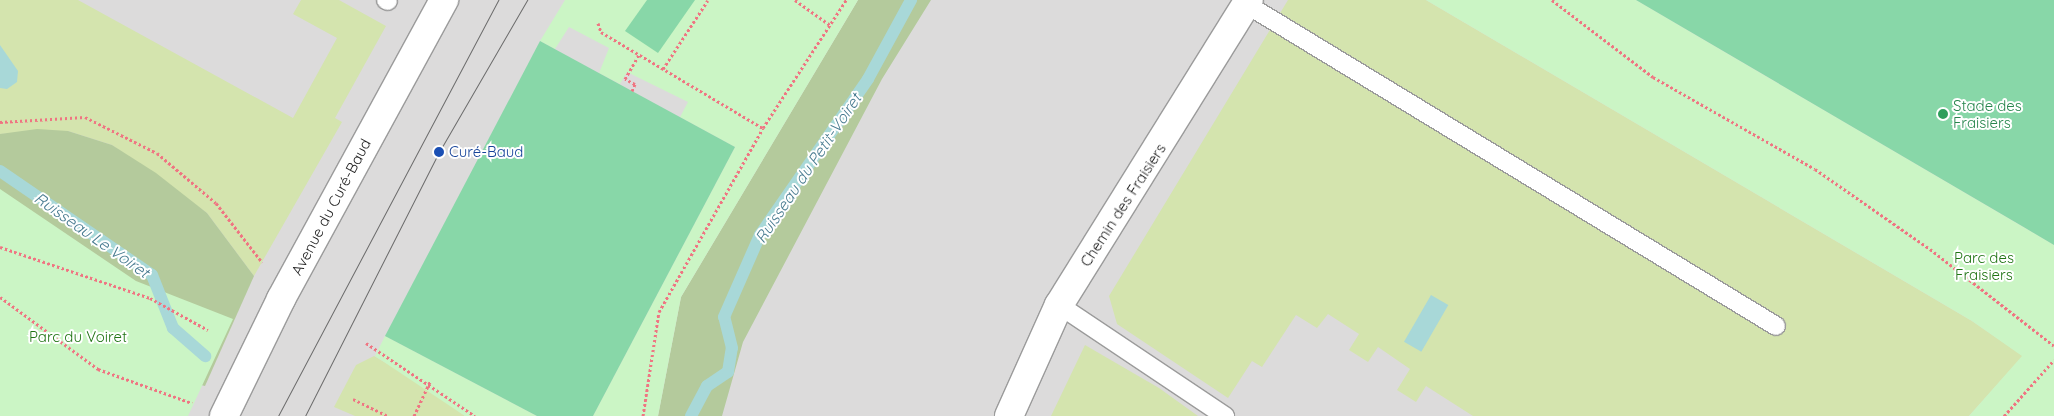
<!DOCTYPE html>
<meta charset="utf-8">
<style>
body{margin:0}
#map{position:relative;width:2054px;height:416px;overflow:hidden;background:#eee9e5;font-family:Quicksand,sans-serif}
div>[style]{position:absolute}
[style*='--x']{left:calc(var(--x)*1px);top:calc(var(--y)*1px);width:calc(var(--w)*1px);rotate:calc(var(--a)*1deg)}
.residential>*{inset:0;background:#dcdbdb;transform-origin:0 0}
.grass>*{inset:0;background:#d4e4ae}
.forest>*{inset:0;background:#b4ca9c}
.park>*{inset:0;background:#cbf5c5}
.pitch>*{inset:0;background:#88d7a8}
.water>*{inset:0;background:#a8d8d8;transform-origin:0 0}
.stream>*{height:12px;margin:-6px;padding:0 6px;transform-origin:6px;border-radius:6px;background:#a8d8d8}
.path>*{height:3px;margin-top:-1.5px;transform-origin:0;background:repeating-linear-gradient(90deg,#ef7582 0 2.5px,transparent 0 5px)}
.roads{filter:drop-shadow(1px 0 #9b9b9b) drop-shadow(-1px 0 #9b9b9b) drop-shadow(0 1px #9b9b9b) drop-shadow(0 -1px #9b9b9b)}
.service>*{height:18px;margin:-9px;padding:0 9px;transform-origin:9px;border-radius:9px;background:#fff}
.minor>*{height:28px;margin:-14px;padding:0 14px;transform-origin:14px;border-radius:14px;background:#fff}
.tertiary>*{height:28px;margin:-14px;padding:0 14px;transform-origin:14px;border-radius:14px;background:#fff}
.tram>*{height:1px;margin:-0.5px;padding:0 0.5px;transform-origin:0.5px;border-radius:0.5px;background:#6c6c6c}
.dots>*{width:14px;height:14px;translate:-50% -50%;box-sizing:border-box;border:2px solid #fff;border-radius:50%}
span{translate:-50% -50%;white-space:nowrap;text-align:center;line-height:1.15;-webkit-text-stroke:4px #fff;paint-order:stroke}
.leisure-label{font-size:15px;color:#27864d}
.left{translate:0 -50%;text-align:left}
.transit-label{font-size:15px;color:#164399}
.street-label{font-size:15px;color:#1e1e1e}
.park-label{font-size:15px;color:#207414}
.water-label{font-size:16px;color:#487b90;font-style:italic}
</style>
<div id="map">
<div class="residential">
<i style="left:0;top:0;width:2054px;height:416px"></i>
</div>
<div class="grass">
<i style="clip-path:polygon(0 0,78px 0,293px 118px,337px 38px,293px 14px,301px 0,339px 0,386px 26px,335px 118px,342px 122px,254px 276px,207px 213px,112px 145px,68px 131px,0 134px)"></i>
<i style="clip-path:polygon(1288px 0,1426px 0,1972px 321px,2023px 356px,1969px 416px,1473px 416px,1426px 386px,1416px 402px,1397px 390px,1410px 369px,1378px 347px,1368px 362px,1349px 350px,1359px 334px,1328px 314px,1317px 328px,1296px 315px,1262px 367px,1252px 361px,1228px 398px,1117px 324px,1109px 296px)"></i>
<i style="clip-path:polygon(1085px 345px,1159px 388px,1198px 416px,1051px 416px)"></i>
<i style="clip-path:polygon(374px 356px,422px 384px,465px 416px,355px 416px,334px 407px,356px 365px)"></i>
</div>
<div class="forest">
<i style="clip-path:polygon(858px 0,931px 0,882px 79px,743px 342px,722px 416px,658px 416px,681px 297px)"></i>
<i style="clip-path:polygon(37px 129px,68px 131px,112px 145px,156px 173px,207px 213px,254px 276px,205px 386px,145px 371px,0 283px,0 134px)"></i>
</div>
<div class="park">
<i style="clip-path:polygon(565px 0,858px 0,681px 297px,658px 416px,593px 416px,735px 147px,680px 117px,688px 102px,627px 72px,620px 84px,599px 73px,609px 48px,569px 27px,555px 49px,540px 41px)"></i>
<i style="clip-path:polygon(1426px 0,1636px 0,2054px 245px,2054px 416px,1969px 416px,2022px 356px,1972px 321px)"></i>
<i style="clip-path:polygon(0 189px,136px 281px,233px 319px,188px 416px,0 416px)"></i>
<i style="clip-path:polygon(385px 336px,537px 416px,465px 416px,375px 356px)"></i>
</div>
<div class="pitch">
<i style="clip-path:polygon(647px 0,695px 0,658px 53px,625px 31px)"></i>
<i style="clip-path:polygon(1636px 0,2054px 0,2054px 245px,2027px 229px)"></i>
<i style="clip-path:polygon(540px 41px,735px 147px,593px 416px,537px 416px,385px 336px)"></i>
</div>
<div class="water">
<i style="clip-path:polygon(0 45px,18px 71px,17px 82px,7px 89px,0 88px)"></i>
<i style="left:1431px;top:295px;width:20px;height:54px;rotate:30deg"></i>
</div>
<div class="stream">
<i style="--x:0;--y:171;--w:184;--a:34.4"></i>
<i style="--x:152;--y:275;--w:57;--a:68.4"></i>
<i style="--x:173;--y:328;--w:43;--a:41.2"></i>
<i style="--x:691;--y:416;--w:34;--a:-62"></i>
<i style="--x:707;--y:386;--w:25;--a:-34"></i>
<i style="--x:728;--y:372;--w:24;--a:-81"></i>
<i style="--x:732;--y:348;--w:32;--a:-104"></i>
<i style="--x:724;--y:317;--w:90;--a:-66.3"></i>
<i style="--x:760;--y:235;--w:190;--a:-55.3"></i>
<i style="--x:868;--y:79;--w:90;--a:-61.4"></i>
</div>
<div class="path">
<i style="--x:795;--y:0;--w:43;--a:35.5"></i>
<i style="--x:1552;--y:0;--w:127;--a:37.3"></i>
<i style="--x:1653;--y:77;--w:186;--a:29.6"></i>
<i style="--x:1815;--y:169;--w:140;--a:34.8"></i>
<i style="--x:1930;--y:249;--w:157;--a:38"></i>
<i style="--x:598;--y:23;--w:9;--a:72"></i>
<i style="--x:601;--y:32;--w:188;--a:30.7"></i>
<i style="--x:663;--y:69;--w:82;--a:-56.9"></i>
<i style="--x:632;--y:91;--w:8;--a:-67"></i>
<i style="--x:635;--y:84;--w:11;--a:-153"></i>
<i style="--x:625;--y:79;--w:28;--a:-60"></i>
<i style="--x:0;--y:122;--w:85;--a:-3.4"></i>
<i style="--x:85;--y:117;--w:80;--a:26.6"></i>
<i style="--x:157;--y:153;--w:77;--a:40.3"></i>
<i style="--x:216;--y:203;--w:75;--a:52.1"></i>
<i style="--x:0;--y:247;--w:158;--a:18.8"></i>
<i style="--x:150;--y:298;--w:66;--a:28.9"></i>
<i style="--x:0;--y:297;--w:122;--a:36.3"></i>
<i style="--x:98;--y:369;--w:100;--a:19.9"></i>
<i style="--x:366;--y:343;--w:131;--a:33.8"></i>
<i style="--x:353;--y:399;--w:39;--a:26"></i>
<i style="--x:414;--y:416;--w:38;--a:-65"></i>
<i style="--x:643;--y:416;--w:105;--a:-81.3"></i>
<i style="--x:659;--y:312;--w:211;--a:-60.5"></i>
<i style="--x:763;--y:128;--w:153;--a:-57"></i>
<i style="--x:2004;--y:416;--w:75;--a:-48.2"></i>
</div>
<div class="roads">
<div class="service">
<i style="--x:386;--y:0;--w:2;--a:27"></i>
<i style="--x:1246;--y:4;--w:620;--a:31.28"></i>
<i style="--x:1059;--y:305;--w:200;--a:33.8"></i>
</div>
<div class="minor">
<i style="--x:1009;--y:416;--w:122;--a:-65.8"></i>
<i style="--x:1059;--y:305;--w:359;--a:-58.1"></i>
</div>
<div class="tertiary">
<i style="--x:224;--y:416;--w:130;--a:-64"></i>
<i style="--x:281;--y:299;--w:341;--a:-61.4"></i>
</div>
</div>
<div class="tram">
<i style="--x:278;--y:416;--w:471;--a:-62.1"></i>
<i style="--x:305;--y:416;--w:296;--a:-63.1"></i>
<i style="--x:439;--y:152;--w:176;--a:-59.9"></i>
</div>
<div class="dots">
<i style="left:1943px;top:114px;background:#2e9e5b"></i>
<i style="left:439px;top:152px;background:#1a4fb4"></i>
</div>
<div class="leisure-label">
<span class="left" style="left:1953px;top:114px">Stade des<br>Fraisiers</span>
</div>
<div class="transit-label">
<span class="left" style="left:449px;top:152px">Curé-Baud</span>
</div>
<div class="street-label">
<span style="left:1123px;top:205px;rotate:-57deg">Chemin des Fraisiers</span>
<span style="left:331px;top:207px;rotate:-62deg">Avenue du Curé-Baud</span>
</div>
<div class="park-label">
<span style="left:1984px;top:266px">Parc des<br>Fraisiers</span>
<span style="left:78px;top:337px">Parc du Voiret</span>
</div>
<div class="water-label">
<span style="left:808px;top:168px;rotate:-56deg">Ruisseau du Petit-Voiret</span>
<span style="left:92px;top:235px;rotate:35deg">Ruisseau Le Voiret</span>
</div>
</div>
